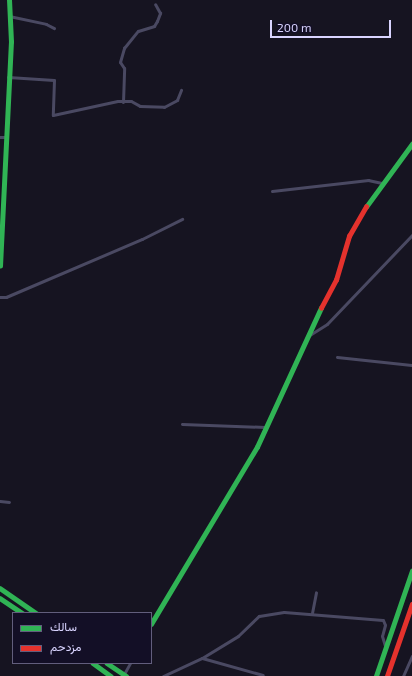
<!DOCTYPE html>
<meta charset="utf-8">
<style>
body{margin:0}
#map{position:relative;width:412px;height:676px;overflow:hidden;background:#161421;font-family:"Exo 2",Vazirmatn,sans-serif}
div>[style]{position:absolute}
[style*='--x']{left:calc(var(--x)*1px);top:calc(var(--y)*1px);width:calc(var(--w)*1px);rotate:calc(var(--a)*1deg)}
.street>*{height:3px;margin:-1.5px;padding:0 1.5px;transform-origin:1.5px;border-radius:1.5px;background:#4a4962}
.fast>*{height:4.5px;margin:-2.25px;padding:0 2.25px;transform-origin:2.25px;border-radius:2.25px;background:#30b455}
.jam>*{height:4.5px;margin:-2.25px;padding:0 2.25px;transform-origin:2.25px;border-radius:2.25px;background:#e5322d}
span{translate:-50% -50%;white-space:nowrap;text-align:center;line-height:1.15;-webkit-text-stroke:3px #130f26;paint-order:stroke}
.legend{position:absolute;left:12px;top:612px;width:140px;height:52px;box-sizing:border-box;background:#130f26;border:1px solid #625e7d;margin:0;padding:5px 7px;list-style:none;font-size:12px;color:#d9d4ff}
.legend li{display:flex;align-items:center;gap:8px;height:20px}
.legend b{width:20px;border:1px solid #625e7d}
.scale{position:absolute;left:270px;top:20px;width:121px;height:18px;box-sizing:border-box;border:2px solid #d9d4ff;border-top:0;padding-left:5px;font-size:12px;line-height:14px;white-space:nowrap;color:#d9d4ff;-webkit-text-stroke:3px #130f26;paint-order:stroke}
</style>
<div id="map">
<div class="street">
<i style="--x:9;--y:16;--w:38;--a:12"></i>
<i style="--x:46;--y:24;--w:9;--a:27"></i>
<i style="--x:8;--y:77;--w:46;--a:3.7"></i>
<i style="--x:54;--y:80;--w:35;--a:92"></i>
<i style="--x:53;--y:115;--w:66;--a:-12.2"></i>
<i style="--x:118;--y:101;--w:13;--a:0"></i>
<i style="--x:131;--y:101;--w:10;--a:29"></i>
<i style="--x:140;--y:106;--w:24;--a:2"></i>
<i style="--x:164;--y:107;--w:15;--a:-28"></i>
<i style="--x:177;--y:100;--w:11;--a:-68"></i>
<i style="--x:123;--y:102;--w:34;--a:-88"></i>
<i style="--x:124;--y:68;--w:7;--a:-124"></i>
<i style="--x:120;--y:62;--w:15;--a:-74"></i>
<i style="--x:124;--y:48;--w:22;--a:-51"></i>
<i style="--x:138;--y:31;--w:17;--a:-17"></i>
<i style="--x:154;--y:26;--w:6;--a:-59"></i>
<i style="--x:157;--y:21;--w:9;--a:-69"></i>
<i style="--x:160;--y:13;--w:10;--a:-119"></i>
<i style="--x:0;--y:137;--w:7;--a:0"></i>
<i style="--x:272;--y:191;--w:97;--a:-6.5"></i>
<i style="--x:368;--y:180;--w:14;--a:12"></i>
<i style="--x:0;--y:297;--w:6;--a:0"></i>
<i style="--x:6;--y:297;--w:148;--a:-23.1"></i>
<i style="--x:142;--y:239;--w:45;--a:-26.6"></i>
<i style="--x:308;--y:336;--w:22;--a:-32"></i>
<i style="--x:327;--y:324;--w:123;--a:-46.3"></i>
<i style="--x:337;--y:357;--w:75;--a:6.1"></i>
<i style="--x:182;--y:424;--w:83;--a:2.1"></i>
<i style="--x:0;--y:501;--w:9;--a:6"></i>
<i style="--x:312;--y:613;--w:21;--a:-79"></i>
<i style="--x:202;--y:658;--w:42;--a:-31.4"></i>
<i style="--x:238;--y:636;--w:29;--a:-44"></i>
<i style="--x:259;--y:616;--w:25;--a:-9"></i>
<i style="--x:284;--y:612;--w:99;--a:4.6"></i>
<i style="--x:383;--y:620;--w:5;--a:68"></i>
<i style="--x:385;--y:625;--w:11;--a:105"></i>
<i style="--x:382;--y:636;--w:10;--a:73"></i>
<i style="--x:124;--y:674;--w:13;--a:-61"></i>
<i style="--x:163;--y:676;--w:43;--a:-24.8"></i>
<i style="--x:202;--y:658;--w:63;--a:15.6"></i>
<i style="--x:403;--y:676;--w:22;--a:-66"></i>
</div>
<div class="fast">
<i style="--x:366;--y:207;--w:78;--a:-53.9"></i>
<i style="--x:0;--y:266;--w:224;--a:-87.2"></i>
<i style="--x:11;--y:42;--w:42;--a:-92.7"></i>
<i style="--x:0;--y:588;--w:44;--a:34.8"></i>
<i style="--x:0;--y:598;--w:27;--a:34"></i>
<i style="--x:151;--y:624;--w:206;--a:-59.1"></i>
<i style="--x:257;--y:447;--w:153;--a:-65.3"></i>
<i style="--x:93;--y:663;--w:22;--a:36"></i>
<i style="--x:107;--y:663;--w:23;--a:34"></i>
<i style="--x:376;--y:676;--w:111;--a:-71.1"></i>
</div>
<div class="jam">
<i style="--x:321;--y:308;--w:32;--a:-62"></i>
<i style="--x:336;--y:280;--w:46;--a:-73.5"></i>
<i style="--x:349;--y:236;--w:34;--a:-60"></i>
<i style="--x:387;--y:676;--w:76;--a:-70.9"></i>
</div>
<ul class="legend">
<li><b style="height:5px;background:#30b455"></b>سالك</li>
<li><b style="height:5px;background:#e5322d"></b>مزدحم</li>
</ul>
<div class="scale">200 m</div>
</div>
